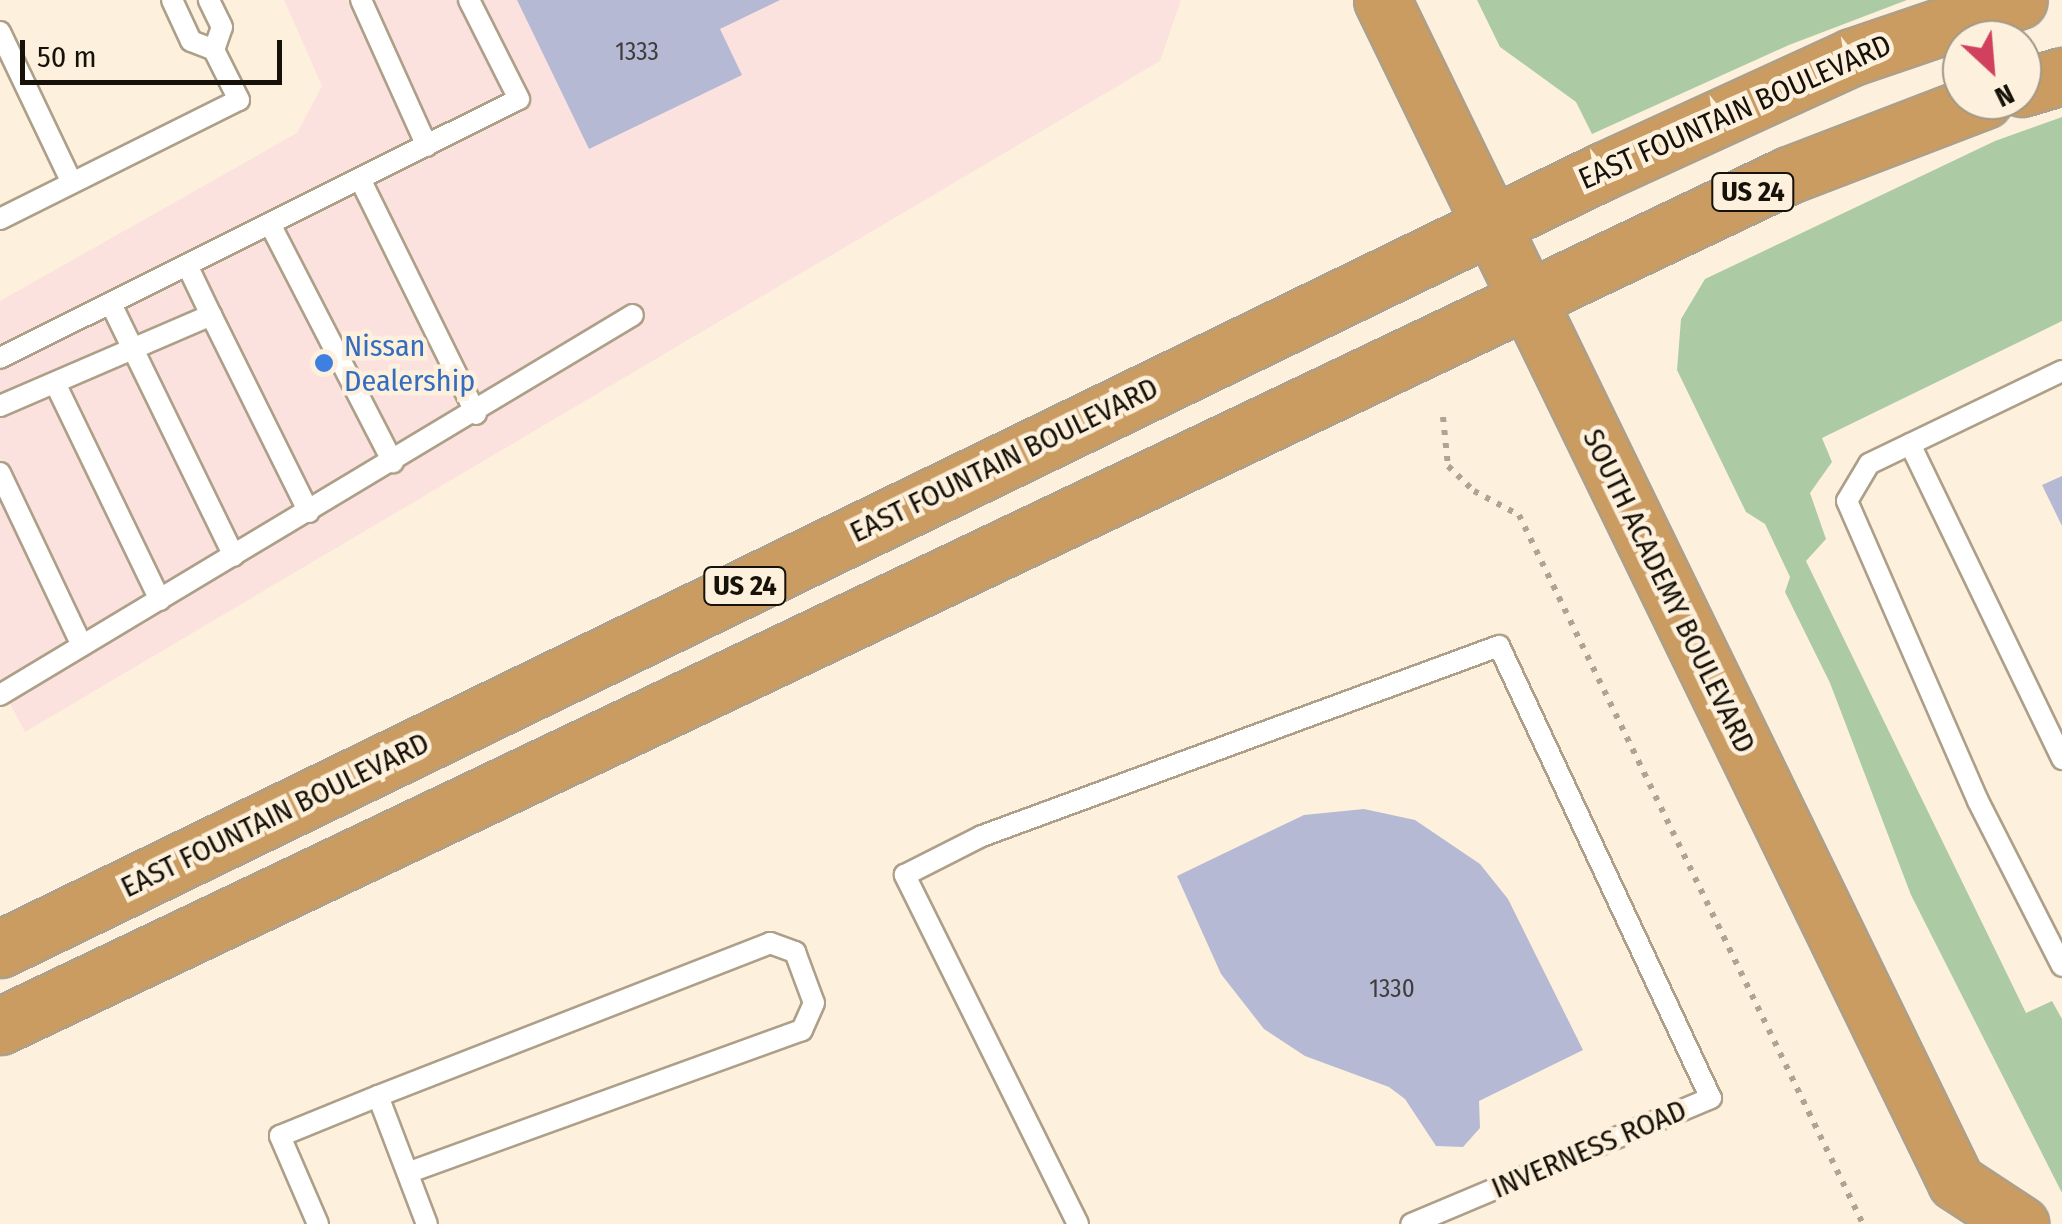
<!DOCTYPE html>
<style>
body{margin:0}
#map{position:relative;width:2062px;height:1224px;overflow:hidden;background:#fdf1dd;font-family:"Fira Sans Condensed",sans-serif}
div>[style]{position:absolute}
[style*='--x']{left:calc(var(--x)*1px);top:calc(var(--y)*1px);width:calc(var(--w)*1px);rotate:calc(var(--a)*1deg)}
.commercial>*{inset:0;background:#fce2de}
.green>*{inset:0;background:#accba5}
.building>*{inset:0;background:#b6b9d3}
.path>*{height:6px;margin-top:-3px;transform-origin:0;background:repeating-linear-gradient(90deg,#aea494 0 5px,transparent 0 13px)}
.roads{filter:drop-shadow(2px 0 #ad9f88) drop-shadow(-2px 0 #ad9f88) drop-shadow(0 2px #ad9f88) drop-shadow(0 -2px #ad9f88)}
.service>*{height:20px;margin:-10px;padding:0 10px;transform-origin:10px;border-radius:10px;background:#fff}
.trunk>*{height:55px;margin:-27.5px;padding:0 27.5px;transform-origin:27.5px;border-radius:27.5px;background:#ca9c62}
.dots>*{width:28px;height:28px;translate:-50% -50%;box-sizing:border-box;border:5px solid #fdf1dd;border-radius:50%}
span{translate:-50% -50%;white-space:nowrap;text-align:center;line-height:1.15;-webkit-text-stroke:9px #fdf1dd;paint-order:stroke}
.number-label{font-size:25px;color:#3f3c3c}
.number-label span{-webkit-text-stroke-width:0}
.shield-label span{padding:2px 8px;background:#fdf1dd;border:2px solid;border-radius:8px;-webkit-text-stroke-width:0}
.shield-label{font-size:28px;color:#171209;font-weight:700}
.street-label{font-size:30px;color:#171209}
.shop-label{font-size:30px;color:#366cbe}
.left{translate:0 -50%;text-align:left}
.north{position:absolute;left:1942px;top:20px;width:100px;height:100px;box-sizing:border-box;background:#fdf1dd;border:2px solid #a19888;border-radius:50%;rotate:154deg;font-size:28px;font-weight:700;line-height:40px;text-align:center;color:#171209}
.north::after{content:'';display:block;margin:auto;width:35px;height:45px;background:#d1415d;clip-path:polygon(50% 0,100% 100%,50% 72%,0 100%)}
.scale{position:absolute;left:20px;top:40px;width:262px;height:45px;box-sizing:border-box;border:5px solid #171209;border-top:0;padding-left:12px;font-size:30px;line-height:35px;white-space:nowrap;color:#171209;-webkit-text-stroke:8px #fdf1dd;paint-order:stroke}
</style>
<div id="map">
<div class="commercial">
<i style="clip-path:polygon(284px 0,1181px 0,1160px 61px,25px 732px,0 685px,0 301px,297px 133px,322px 86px)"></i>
</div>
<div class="green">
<i style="clip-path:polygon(1477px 0,1907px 0,1789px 45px,1592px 134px,1576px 102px,1500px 47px)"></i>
<i style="clip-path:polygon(2062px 117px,2062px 321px,1822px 438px,1832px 462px,1810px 493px,1826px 539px,1806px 561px,2026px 1013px,2052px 1001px,2062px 1019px,2062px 1193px,1911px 895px,1830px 683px,1785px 592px,1790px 577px,1765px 524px,1746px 512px,1677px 370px,1681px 319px,1705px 279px,1995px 141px)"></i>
</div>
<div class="building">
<i style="clip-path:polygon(517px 0,780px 0,720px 29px,742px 75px,589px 149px)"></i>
<i style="clip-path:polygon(2062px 476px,2062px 526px,2042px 485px)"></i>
<i style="clip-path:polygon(1364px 809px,1415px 820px,1480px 864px,1508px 899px,1583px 1050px,1479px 1101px,1480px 1128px,1463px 1147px,1436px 1146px,1405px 1099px,1389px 1087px,1305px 1056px,1264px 1029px,1221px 974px,1177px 876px,1304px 815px)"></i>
</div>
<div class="path">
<i style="--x:1443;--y:417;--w:49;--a:84.2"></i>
<i style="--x:1448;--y:466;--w:36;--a:44"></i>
<i style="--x:1474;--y:491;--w:51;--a:28.1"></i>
<i style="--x:1519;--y:515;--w:788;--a:64.12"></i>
</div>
<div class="roads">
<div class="service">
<i style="--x:172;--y:0;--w:45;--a:65.1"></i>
<i style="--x:191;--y:41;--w:25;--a:21"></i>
<i style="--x:214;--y:50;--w:24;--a:-71"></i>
<i style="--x:222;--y:27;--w:30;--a:-116"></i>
<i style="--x:361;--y:0;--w:160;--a:65.7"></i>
<i style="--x:0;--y:32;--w:167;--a:64.5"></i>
<i style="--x:360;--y:179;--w:262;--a:63.7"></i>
<i style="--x:0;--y:219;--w:267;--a:-26.5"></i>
<i style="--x:239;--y:100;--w:56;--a:-116.6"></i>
<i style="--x:271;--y:226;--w:266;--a:62.7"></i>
<i style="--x:111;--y:304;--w:280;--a:64"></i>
<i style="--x:211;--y:315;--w:220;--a:63.6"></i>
<i style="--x:0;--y:358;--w:580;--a:-26.52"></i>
<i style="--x:519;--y:99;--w:111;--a:-116.8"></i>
<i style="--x:2062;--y:371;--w:214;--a:154.3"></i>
<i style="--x:1869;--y:464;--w:43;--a:120.7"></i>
<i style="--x:1847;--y:501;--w:327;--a:66.4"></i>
<i style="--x:1978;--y:801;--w:185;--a:63"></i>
<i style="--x:55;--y:383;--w:241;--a:64.2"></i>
<i style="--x:0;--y:406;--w:230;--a:-23.3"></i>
<i style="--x:211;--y:315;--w:53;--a:-115.6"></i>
<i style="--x:1910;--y:444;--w:350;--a:64.2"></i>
<i style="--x:0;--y:473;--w:191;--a:64.6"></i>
<i style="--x:0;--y:695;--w:738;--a:-30.98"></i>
<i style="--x:378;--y:1096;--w:421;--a:-21.3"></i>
<i style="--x:770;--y:943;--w:27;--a:20"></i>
<i style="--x:795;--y:952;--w:54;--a:69.6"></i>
<i style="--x:814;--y:1003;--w:30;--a:114"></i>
<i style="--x:802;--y:1030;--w:419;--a:160.1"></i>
<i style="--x:318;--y:1224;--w:96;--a:-113.4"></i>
<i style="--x:280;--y:1136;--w:106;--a:-22.2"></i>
<i style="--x:378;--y:1096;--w:137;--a:69.1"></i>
<i style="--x:1078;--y:1224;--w:390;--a:-116.4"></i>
<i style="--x:905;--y:875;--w:86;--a:-26.9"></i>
<i style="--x:982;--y:836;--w:551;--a:-20.18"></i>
<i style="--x:1499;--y:646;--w:499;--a:64.9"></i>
<i style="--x:1711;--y:1098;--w:325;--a:157.2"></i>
</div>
<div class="trunk">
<i style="--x:1382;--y:0;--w:1314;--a:64.1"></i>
<i style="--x:1956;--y:1182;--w:77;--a:33.3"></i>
<i style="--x:2022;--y:88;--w:42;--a:-16.7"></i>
<i style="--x:0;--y:949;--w:1782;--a:-25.89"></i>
<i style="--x:1603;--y:171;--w:274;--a:-24.6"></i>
<i style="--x:1852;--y:57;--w:176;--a:-18.8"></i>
<i style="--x:0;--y:1026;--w:1981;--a:-25.44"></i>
<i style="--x:1789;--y:175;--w:209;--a:-21"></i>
</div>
</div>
<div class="dots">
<i style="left:324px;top:363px;background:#3f7fe0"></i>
</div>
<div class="number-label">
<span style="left:637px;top:52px">1333</span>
<span style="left:1392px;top:989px">1330</span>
</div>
<div class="shield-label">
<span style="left:1753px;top:192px">US 24</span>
<span style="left:745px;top:586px">US 24</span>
</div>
<div class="street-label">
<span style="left:1735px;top:112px;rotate:-24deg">EAST FOUNTAIN BOULEVARD</span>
<span style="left:1004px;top:460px;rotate:-26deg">EAST FOUNTAIN BOULEVARD</span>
<span style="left:1669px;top:591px;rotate:64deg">SOUTH ACADEMY BOULEVARD</span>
<span style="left:275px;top:815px;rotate:-26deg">EAST FOUNTAIN BOULEVARD</span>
<span style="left:1589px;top:1149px;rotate:-23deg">INVERNESS ROAD</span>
</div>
<div class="shop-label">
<span class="left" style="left:344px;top:363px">Nissan<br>Dealership</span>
</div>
<div class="north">N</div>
<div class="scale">50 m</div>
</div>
